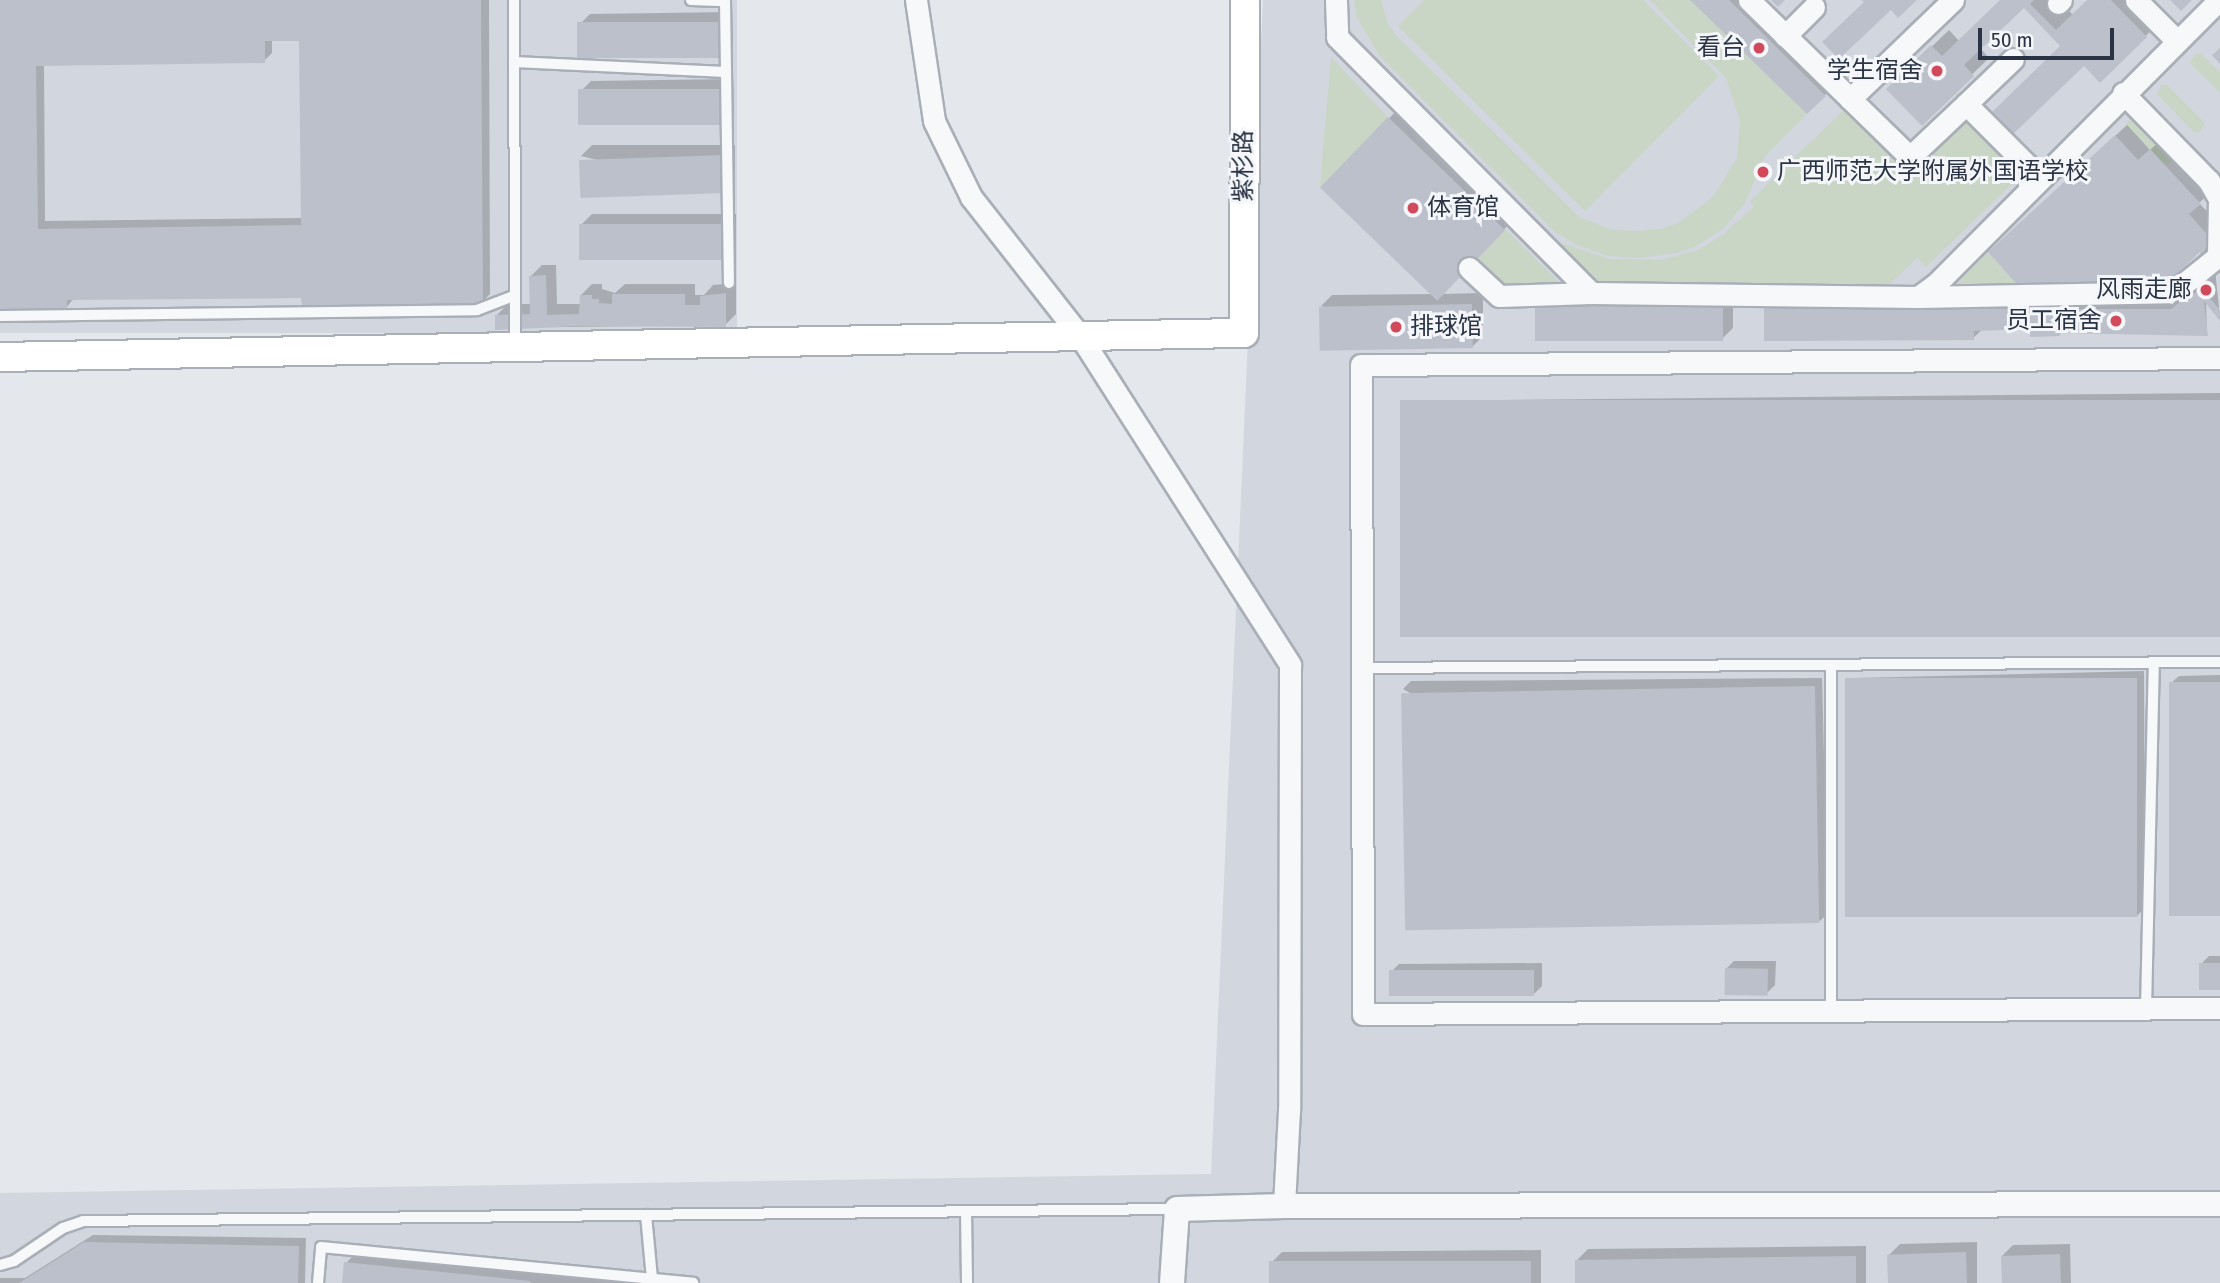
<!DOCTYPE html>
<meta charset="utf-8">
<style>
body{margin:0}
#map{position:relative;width:2220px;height:1283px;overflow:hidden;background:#e4e7ec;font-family:"Fira Sans Condensed","Noto Sans SC",sans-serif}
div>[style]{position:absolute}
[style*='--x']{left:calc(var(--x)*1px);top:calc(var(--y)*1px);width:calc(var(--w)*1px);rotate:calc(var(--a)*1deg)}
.built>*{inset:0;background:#d2d6de;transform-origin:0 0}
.green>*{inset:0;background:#c9d6c5}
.shadow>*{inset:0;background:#0003}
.building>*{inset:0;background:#bbc0ca;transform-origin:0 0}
.roads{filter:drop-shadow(2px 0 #a9aeb7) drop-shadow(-2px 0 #a9aeb7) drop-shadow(0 2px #a9aeb7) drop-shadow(0 -2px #a9aeb7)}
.service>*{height:10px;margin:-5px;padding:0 5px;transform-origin:5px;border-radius:5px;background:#f7f8fa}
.minor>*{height:21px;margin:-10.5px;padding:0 10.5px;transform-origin:10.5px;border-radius:10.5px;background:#f7f8fa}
.tertiary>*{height:24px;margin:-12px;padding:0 12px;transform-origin:12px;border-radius:12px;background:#f7f8fa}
.secondary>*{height:28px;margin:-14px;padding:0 14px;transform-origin:14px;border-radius:14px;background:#fff}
.dots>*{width:19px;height:19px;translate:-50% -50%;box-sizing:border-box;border:4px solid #f4f6f9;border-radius:50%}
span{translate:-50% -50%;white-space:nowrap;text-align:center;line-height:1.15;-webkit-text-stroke:6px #f4f6f9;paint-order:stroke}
.poi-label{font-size:24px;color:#2b3445}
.right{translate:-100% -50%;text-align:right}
.left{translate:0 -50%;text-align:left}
.street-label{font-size:24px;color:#2b3445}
.scale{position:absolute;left:1978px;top:28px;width:136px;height:32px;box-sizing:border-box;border:4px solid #2b3445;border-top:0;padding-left:9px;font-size:21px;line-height:24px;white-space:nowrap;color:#2b3445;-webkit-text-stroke:5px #f4f6f9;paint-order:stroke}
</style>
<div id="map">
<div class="built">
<i style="left:0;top:0;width:737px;height:333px"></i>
<i style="clip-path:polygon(1263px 0,2220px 0,2220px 1283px,0 1283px,0 1193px,1211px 1174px)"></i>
</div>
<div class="green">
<i style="clip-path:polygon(1354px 0,1381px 0,1388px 24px,1396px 35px,1579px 217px,1610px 229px,1636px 231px,1661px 229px,1678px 223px,1713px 197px,1737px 158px,1740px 121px,1726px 78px,1650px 0,1690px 0,1807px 114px,1765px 156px,1745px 203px,1723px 229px,1695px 247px,1675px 253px,1638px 258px,1608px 256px,1575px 244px,1555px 232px,1379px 55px,1357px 18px)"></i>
<i style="clip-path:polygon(1424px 0,1643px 0,1719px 76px,1585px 211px,1398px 26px)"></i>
<i style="clip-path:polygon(2201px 53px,2220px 73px,2220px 93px,2190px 63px,2195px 54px)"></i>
<i style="clip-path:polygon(1331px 57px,1388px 117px,1320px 187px)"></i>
<i style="clip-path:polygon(2161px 85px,2167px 85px,2205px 123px,2200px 132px,2195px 133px,2157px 94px)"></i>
<i style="clip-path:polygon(1850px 104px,1907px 164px,1967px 113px,2024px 172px,1926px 267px,1917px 258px,1889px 285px,1591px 281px,1549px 239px,1610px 259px,1661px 260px,1698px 250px,1724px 234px,1754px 206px,1750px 201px)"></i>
<i style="clip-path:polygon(2136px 116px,2174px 159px,2170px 163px,2164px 164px,2126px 125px,2131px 117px)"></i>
<i style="clip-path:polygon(1506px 230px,1565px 288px,1504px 290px,1475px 262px)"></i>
<i style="clip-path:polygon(1988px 252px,2022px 290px,1958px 289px,1957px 284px)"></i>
</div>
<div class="shadow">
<i style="clip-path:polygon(evenodd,0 0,489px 0,490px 294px,482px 302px,303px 296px,74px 298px,66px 308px,0 309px,0 0,272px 39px,301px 39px,303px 218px,45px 221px,44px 64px,264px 61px,272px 53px,272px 39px)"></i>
<i style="clip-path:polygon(1693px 0,1751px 0,1836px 84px,1807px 112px)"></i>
<i style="clip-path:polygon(2002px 0,2059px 0,2073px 15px,2088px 0,2143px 0,2162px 20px,2100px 80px,2024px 6px,1980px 48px,1989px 58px,1922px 123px,1888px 89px,1949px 30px,1959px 41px)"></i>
<i style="clip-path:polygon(732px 12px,733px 45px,722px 56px,579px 25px,590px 14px)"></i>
<i style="clip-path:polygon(733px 79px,734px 112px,723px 123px,580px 92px,591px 81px)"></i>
<i style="clip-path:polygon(1400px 107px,1515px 218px,1441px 294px,1483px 293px,1483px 336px,1472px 347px,1321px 306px,1332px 295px,1433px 294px,1323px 187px)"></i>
<i style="clip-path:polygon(2127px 125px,2150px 150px,2162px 139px,2211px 192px,2199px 203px,2220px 225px,2212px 239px,2220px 318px,2206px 300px,2207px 334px,2176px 335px,2175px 330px,2063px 331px,2060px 334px,2031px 327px,1983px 329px,1973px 338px,1766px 306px,1777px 295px,2053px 298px,2061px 308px,2071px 299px,2182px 299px,2182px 302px,2205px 283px,2202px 249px,2001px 242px)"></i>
<i style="clip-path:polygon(592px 145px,735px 145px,735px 180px,724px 191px,581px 156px)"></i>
<i style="clip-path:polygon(592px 214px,736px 214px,736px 250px,725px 261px,581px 225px)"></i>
<i style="clip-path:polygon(542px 265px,556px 265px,557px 304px,581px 304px,581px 295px,592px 284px,602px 284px,602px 289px,615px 293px,625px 284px,695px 284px,695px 295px,704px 295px,713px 285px,736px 283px,736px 314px,725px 325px,497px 328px,497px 315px,508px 304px,532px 304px,531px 276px)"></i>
<i style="clip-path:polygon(1733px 296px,1733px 328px,1722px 339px,1537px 309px,1548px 298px)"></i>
<i style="clip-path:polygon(2220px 393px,2220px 635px,1401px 409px,1409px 401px)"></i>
<i style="clip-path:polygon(2144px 671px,2145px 907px,2137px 916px,1846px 686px,1854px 678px)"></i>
<i style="clip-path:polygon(2220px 675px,2220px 914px,2170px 684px,2179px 676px)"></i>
<i style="clip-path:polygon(1822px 678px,1828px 913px,1820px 921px,1403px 689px,1411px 681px)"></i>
<i style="clip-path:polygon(2209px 956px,2220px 956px,2220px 988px,2201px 964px)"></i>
<i style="clip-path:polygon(1734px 961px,1776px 961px,1775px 985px,1767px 993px,1726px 969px)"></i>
<i style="clip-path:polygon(1542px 963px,1542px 986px,1534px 994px,1391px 972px,1399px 964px)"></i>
<i style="clip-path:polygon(93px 1235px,306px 1238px,305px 1283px,0 1283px,0 1278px,25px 1278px)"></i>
<i style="clip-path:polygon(1977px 1242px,1977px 1283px,1890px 1283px,1889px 1255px,1900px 1244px)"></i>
<i style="clip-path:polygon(2070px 1244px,2071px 1283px,2003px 1283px,2002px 1256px,2013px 1245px)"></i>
<i style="clip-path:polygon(1866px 1246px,1866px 1283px,1577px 1283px,1577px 1260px,1588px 1249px)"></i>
<i style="clip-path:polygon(1541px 1250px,1541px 1283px,1271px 1283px,1271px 1263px,1282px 1252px)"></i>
<i style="clip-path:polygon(354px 1255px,624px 1282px,624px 1283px,344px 1283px,346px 1263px)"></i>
</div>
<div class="building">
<i style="clip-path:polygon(evenodd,0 0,481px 0,483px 304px,302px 306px,301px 298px,67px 300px,67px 310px,0 310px,0 0,265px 41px,299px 41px,301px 225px,38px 229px,36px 66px,265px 63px,265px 41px)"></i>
<i style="clip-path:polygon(1690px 0,1729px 0,1826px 96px,1807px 114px)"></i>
<i style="clip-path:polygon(1771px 0,1785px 0,1778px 7px)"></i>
<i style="clip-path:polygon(1861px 0,1917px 0,1898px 18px,1891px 10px,1839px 59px,1822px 42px,1864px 2px)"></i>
<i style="clip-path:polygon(2000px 0,2034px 0,2030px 4px,2056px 30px,2087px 0,2111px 0,2147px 37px,2100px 83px,2084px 66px,2010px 137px,1989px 115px,2060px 46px,2024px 8px,1964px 65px,1974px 76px,1922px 126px,1886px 89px,1931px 45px,1942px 56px)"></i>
<i style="clip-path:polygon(2170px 0,2192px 0,2181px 11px)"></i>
<i style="left:722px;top:22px;width:36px;height:145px;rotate:90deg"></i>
<i style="clip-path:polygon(2220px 48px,2220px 64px,2212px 55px)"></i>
<i style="left:723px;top:89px;width:36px;height:145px;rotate:90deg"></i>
<i style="left:1388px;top:117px;width:163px;height:98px;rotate:44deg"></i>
<i style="clip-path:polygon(2115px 135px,2138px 160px,2150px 149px,2201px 204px,2189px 214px,2213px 241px,2205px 249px,2209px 297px,2220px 310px,2220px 321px,2204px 301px,2208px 336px,2060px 333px,2060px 336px,2030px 337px,2030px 329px,1974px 331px,1974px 340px,1764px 341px,1764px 306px,1974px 304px,2051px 299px,2058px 309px,2171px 309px,2203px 284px,2200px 252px,2162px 288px,2022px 290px,1988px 252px)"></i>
<i style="left:724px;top:155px;width:38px;height:145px;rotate:88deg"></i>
<i style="left:579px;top:224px;width:146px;height:36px"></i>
<i style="clip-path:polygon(546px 275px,547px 315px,579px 314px,580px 295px,592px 295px,592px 299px,599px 299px,599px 303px,612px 304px,612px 294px,685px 294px,685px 305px,700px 305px,700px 296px,726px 293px,726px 327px,579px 326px,495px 330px,495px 315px,530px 314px,529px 276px)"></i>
<i style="left:1472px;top:304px;width:44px;height:153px;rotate:89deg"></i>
<i style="left:1723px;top:306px;width:35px;height:188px;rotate:90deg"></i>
<i style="left:2220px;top:400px;width:237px;height:820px;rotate:90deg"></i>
<i style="left:2137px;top:678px;width:239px;height:292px;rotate:90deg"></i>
<i style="left:2220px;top:682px;width:234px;height:51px;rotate:90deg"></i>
<i style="left:1815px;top:686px;width:237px;height:414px;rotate:89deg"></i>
<i style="left:2220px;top:963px;width:27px;height:21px;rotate:90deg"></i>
<i style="left:1725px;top:968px;width:43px;height:27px;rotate:1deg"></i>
<i style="left:1534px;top:970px;width:26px;height:145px;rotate:90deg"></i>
<i style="clip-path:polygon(84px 1242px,299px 1246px,298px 1283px,19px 1283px)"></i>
<i style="left:1966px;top:1252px;width:31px;height:79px;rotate:88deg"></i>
<i style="left:2060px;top:1254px;width:29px;height:59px;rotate:88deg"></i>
<i style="clip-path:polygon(1856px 1256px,1856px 1283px,1575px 1283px,1575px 1260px)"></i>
<i style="left:1531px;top:1261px;width:22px;height:262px;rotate:90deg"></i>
<i style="clip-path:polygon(344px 1262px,531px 1281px,530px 1283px,342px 1283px)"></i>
</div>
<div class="roads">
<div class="service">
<i style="--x:514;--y:0;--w:347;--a:89.8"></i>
<i style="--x:691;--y:0;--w:34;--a:2"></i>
<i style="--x:725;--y:0;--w:283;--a:89.2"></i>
<i style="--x:514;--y:62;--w:212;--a:2.7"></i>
<i style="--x:0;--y:316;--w:477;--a:-0.7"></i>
<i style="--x:477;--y:310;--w:40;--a:-21"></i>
<i style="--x:1362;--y:668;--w:858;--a:-0.4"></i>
<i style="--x:2146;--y:1009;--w:346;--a:-88.7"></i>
<i style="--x:1831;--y:1011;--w:346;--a:-90"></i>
<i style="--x:966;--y:1211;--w:72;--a:89.2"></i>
<i style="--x:646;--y:1215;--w:64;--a:84.6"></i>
<i style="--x:0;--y:1265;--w:15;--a:-16"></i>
<i style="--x:14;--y:1261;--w:59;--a:-34"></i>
<i style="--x:63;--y:1228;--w:21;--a:-19"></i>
<i style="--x:83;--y:1221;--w:1094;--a:-0.63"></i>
<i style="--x:318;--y:1283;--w:36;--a:-85"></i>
<i style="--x:321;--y:1247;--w:374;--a:5.5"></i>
</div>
<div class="minor">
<i style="--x:916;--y:0;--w:122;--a:81.5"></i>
<i style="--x:934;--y:121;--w:85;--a:64"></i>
<i style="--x:971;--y:197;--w:177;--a:51.9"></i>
<i style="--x:1080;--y:336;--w:390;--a:57.4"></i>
<i style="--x:1290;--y:665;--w:445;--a:90.1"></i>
<i style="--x:1289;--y:1110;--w:96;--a:93"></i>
<i style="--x:1336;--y:0;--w:37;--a:88"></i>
<i style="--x:1337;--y:37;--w:361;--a:45.2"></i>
<i style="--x:1591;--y:293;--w:327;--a:0.7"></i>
<i style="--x:1918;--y:297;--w:22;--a:-36"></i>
<i style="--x:1936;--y:284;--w:401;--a:-45.1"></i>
<i style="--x:1749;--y:0;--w:225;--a:44.3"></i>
<i style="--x:1910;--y:157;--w:77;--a:-43.4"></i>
<i style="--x:1966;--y:104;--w:105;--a:45"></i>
<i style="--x:2136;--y:0;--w:58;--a:45"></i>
<i style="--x:2058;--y:3;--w:4;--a:-45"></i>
<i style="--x:1785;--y:36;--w:41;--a:-45"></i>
<i style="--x:1850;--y:99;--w:143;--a:-43.9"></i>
<i style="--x:1966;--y:104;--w:65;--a:-43.8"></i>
<i style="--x:1469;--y:268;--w:41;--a:43"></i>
<i style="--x:1499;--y:296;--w:92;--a:-1.9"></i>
<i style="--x:1918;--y:297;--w:250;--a:-1.1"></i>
<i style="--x:2168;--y:292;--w:14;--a:-25"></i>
<i style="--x:2181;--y:286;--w:48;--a:-39"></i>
<i style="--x:2218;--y:256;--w:57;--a:-89"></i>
<i style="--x:2219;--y:199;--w:21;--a:-119"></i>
<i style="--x:2209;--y:181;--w:123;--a:-134.3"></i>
<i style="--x:2220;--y:358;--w:859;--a:179.53"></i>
<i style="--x:1361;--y:365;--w:649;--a:89.82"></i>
<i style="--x:1363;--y:1014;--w:857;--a:-0.4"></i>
</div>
<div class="tertiary">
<i style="--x:1172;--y:1283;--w:74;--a:-86.1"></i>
<i style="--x:1177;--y:1209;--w:107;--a:-1.6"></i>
<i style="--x:1284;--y:1206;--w:936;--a:-0.12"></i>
</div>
<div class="secondary">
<i style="--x:0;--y:357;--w:1244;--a:-1.11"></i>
<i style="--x:1244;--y:333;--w:333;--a:-89.8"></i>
</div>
</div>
<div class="dots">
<i style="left:1759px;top:48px;background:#d1495b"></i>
<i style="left:1937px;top:71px;background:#d1495b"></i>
<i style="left:1763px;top:172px;background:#d1495b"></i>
<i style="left:1413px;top:208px;background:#d1495b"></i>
<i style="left:2206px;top:290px;background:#d1495b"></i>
<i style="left:2116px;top:321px;background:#d1495b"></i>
<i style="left:1396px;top:327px;background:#d1495b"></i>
</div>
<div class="poi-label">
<span class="right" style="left:1745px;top:48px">看台</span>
<span class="right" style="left:1923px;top:71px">学生宿舍</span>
<span class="left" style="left:1777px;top:172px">广西师范大学附属外国语学校</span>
<span class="left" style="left:1427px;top:208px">体育馆</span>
<span class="right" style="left:2192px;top:290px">风雨走廊</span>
<span class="right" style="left:2102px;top:321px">员工宿舍</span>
<span class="left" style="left:1410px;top:327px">排球馆</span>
</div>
<div class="street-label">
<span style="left:1244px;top:166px;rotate:-90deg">紫杉路</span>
</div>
<div class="scale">50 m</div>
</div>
